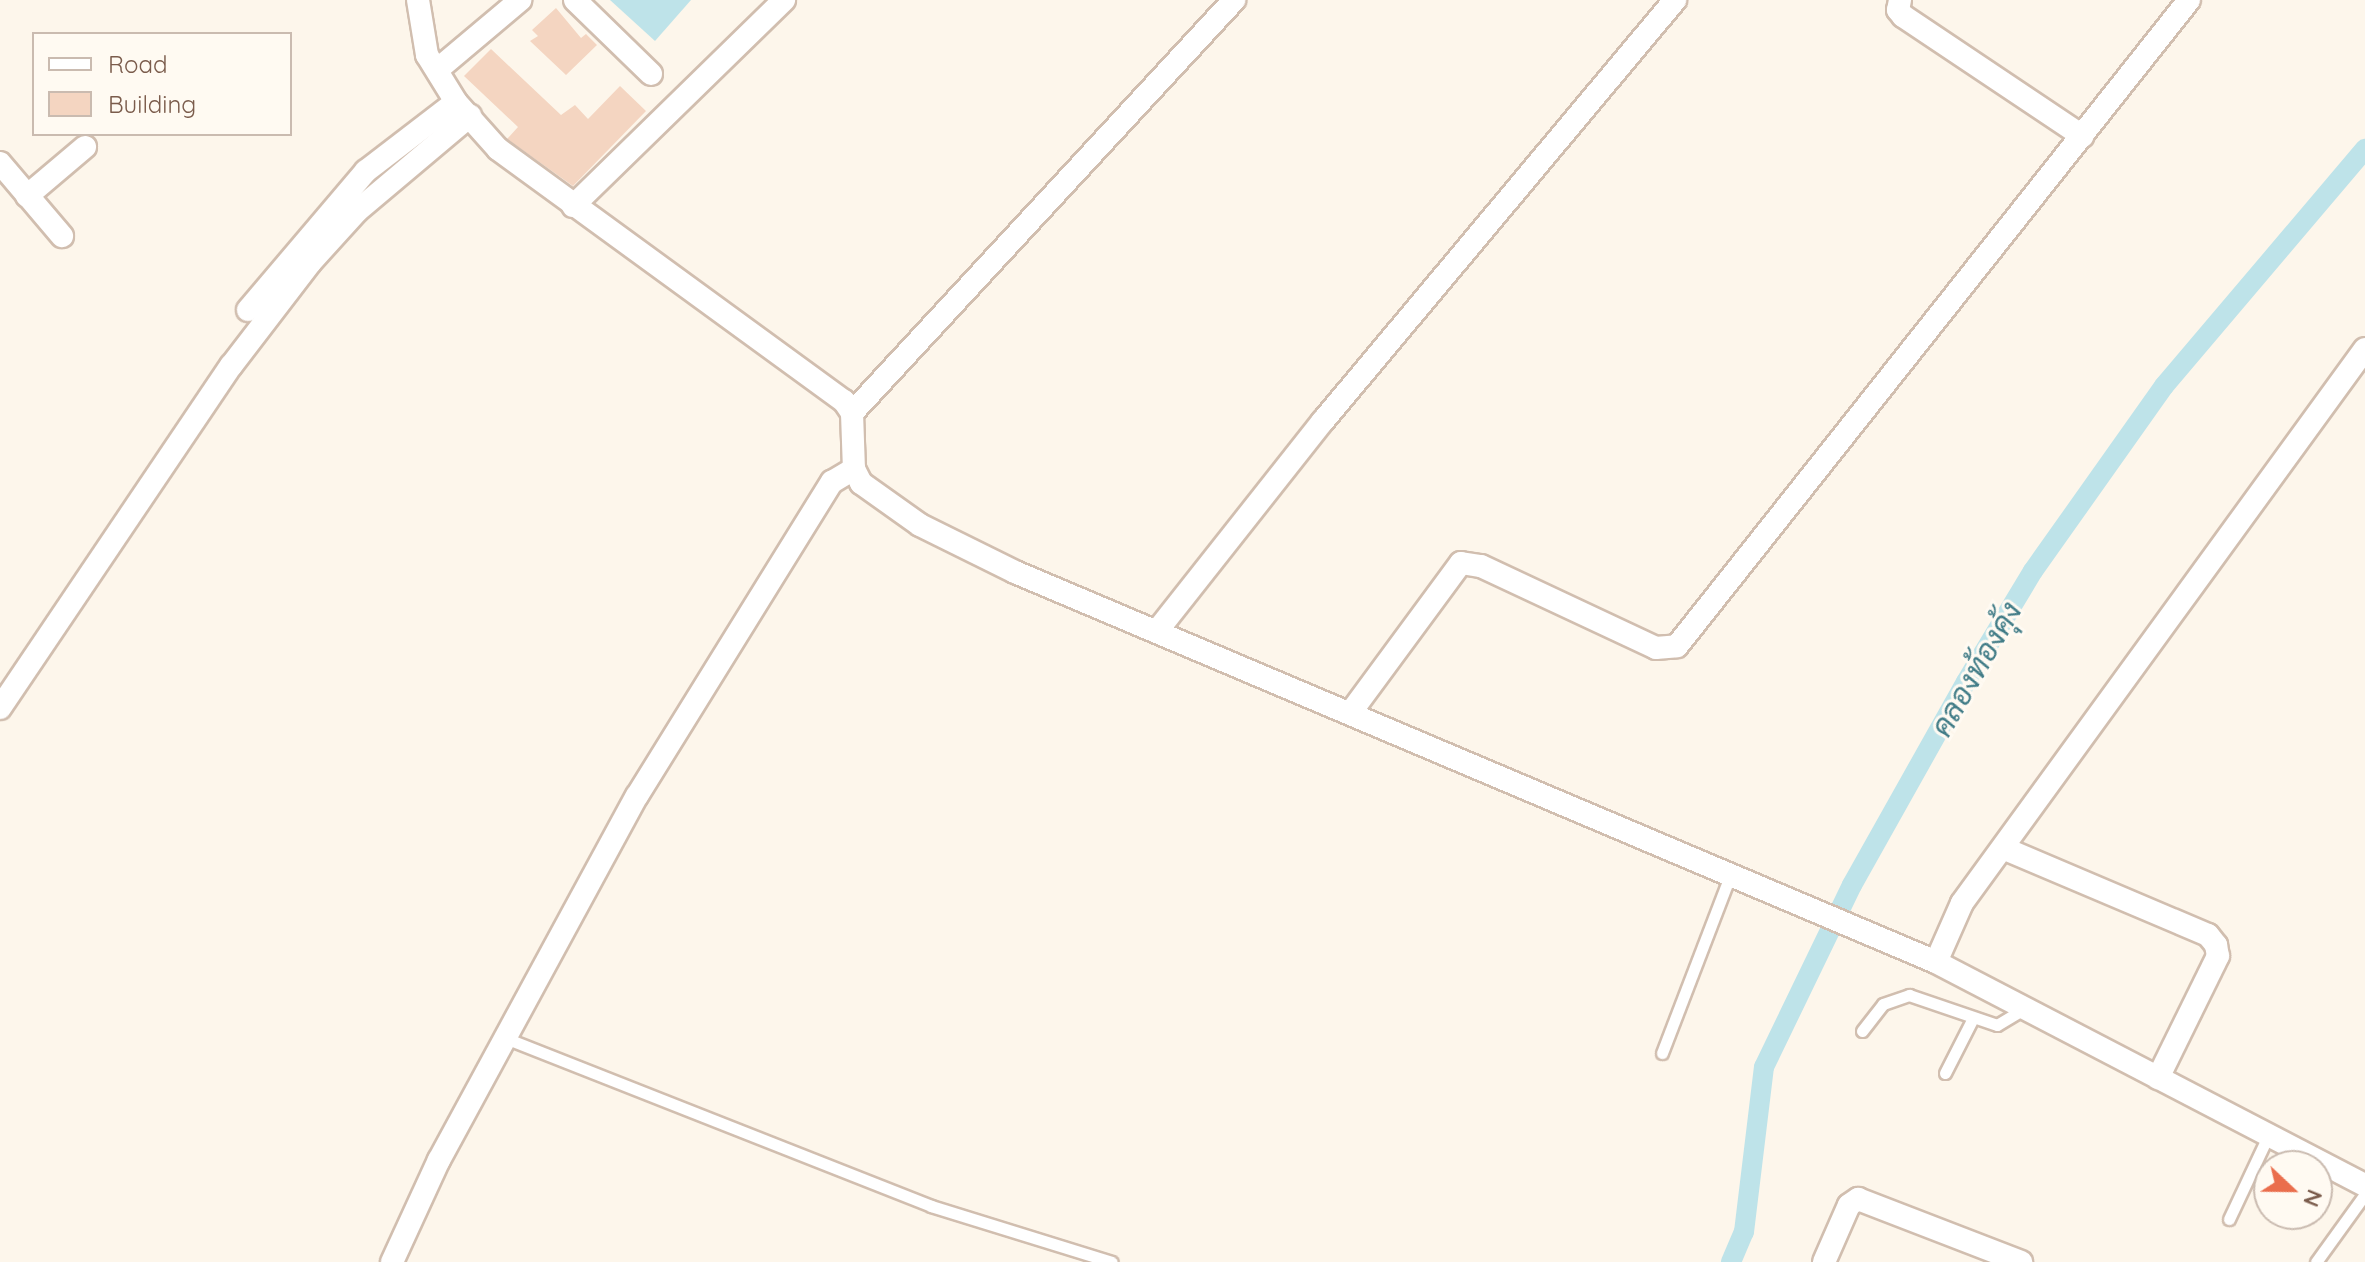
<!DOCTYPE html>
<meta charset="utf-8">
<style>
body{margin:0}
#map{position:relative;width:2365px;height:1262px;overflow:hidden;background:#fdf6eb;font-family:Quicksand,Sarabun,sans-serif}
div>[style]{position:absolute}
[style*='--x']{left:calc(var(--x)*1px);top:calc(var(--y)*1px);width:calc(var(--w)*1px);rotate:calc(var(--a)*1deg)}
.water>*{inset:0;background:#bee3e9}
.canal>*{height:20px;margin:-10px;padding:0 10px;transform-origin:10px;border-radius:10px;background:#bee3e9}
.building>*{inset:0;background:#f4d5c1}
.roads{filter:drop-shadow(2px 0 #d1beaf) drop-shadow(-2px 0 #d1beaf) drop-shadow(0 2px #d1beaf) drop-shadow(0 -2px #d1beaf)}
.lane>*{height:11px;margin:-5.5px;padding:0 5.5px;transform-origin:5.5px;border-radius:5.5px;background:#fff}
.street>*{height:22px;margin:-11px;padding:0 11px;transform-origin:11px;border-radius:11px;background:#fff}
span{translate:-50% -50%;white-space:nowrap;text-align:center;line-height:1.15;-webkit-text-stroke:6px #fffaf2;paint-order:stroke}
.water-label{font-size:30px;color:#417c87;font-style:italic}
.legend{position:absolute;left:32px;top:32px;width:260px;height:104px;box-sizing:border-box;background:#fffaf2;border:2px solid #cabbb0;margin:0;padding:10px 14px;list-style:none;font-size:24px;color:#7b5c4c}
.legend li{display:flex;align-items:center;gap:16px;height:40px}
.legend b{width:40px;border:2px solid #cabbb0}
.north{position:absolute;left:2253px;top:1150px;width:80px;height:80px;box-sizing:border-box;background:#fffaf2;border:2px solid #cabbb0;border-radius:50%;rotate:112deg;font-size:22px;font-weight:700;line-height:32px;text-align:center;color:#7b5c4c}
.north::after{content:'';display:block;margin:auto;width:28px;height:36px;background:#ea6e4d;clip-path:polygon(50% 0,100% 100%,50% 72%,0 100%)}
</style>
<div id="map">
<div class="water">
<i style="clip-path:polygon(610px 0,691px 0,655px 41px)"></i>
</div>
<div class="canal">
<i style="--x:1731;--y:1262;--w:33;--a:-67"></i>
<i style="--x:1744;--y:1232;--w:166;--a:-83.1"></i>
<i style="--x:1764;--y:1067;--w:202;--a:-64.2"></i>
<i style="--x:1852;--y:885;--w:233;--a:-60.7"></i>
<i style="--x:1966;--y:682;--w:130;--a:-58.9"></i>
<i style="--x:2033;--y:571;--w:227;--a:-54.7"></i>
<i style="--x:2164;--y:386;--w:311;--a:-49.7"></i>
</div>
<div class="building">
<i style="clip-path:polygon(556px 8px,581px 38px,586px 34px,597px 45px,566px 75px,530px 41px,538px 36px,532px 30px)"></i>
<i style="clip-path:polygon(491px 49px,561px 115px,575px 105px,588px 119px,620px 86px,646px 111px,573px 186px,507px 139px,518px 127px,464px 76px)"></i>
</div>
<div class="roads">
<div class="lane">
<i style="--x:1862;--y:1031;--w:34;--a:-52"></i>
<i style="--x:1883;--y:1004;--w:28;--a:-19"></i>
<i style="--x:1909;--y:995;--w:93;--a:18.8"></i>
<i style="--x:1997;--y:1025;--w:33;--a:-31"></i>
<i style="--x:505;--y:1038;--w:458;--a:21.5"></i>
<i style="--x:931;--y:1206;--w:189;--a:17.2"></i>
<i style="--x:1662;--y:1053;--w:190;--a:-69"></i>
<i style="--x:1945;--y:1073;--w:62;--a:-63"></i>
<i style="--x:2229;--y:1219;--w:92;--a:-64.8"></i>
<i style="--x:2316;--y:1262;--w:84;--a:-54.2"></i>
</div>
<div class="street">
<i style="--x:418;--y:0;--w:56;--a:80.7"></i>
<i style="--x:427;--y:55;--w:55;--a:58.3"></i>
<i style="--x:456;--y:102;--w:63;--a:48.2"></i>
<i style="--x:498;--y:149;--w:428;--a:36.1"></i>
<i style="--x:844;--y:401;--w:14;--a:56"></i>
<i style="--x:852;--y:413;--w:56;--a:88"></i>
<i style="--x:854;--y:469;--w:16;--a:63"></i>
<i style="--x:861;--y:483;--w:72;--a:35.4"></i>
<i style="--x:920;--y:525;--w:106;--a:26.3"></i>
<i style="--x:1015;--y:572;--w:1000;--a:22.95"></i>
<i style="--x:1936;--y:962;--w:483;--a:27.5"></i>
<i style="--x:575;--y:0;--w:106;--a:44.2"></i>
<i style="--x:1900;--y:0;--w:10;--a:101"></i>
<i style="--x:1898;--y:10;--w:8;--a:50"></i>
<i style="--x:1903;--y:16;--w:216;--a:33.8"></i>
<i style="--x:437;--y:70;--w:109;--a:-40.1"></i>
<i style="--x:0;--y:163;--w:96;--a:49.7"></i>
<i style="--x:27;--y:196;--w:76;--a:-40.2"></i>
<i style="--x:573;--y:206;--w:295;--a:-44.3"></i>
<i style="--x:248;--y:310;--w:182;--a:-49.7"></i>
<i style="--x:366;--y:171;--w:113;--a:-37.5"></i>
<i style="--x:852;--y:413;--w:563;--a:-47.23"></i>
<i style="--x:1157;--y:631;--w:268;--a:-51.7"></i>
<i style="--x:1323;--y:421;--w:549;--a:-50.1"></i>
<i style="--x:0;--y:708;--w:413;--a:-56"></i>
<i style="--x:231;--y:366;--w:130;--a:-52.5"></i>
<i style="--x:310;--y:263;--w:70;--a:-47.9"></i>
<i style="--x:357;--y:211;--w:148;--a:-40.1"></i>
<i style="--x:1351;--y:712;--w:185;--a:-53.6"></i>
<i style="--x:1461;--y:563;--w:20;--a:9"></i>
<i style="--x:1481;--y:566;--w:193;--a:25.1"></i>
<i style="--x:1656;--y:648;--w:21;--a:-5"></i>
<i style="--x:1677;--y:646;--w:824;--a:-51.6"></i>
<i style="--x:2003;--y:848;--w:223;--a:23"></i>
<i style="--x:2208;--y:935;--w:13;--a:51"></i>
<i style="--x:2216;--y:945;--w:11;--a:80"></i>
<i style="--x:2218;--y:956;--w:136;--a:116.2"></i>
<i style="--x:1936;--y:962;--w:64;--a:-66.2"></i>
<i style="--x:1962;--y:903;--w:685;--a:-53.97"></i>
<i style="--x:392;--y:1262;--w:112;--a:-65.3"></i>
<i style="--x:439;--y:1160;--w:414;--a:-61.5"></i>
<i style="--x:637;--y:796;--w:370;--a:-58.2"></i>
<i style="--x:832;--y:482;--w:26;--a:-31"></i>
<i style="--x:1824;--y:1262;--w:62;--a:-66.3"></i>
<i style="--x:1849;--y:1205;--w:11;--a:-34"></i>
<i style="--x:1858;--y:1199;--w:175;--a:21.1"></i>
</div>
</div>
<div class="water-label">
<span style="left:1976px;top:669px;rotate:-60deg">คลองท้องคุ้ง</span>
</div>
<ul class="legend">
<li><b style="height:10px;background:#fff"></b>Road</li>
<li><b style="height:22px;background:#f4d5c1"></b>Building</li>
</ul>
<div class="north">N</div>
</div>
